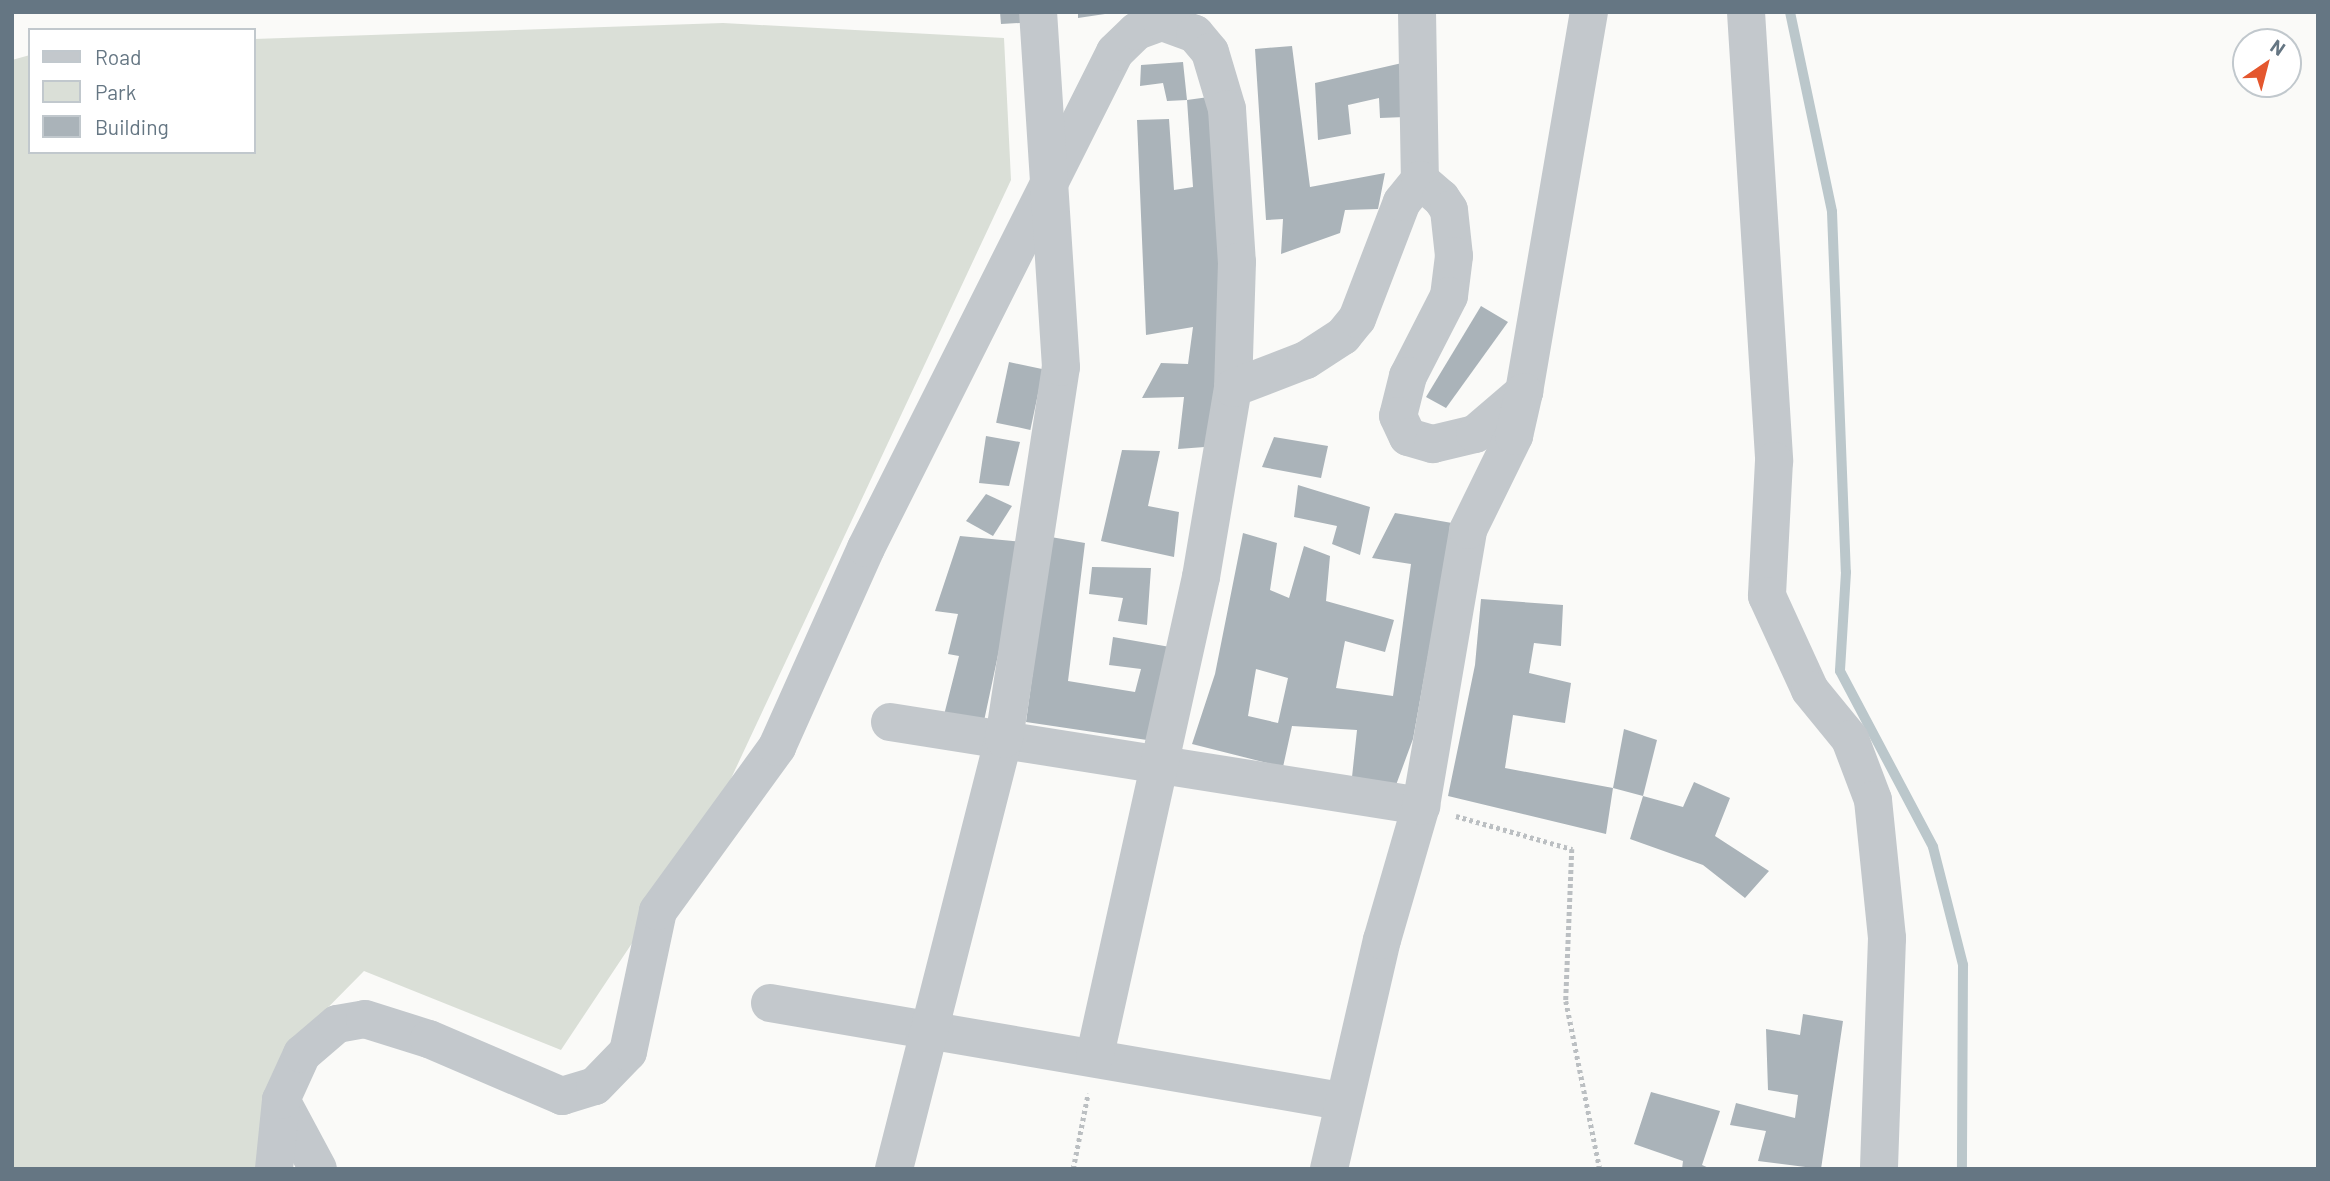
<!DOCTYPE html>
<style>
body{margin:0}
#map{position:relative;width:2330px;height:1181px;overflow:hidden;background:#fafaf8;font-family:Barlow,sans-serif}
div>[style]{position:absolute}
[style*='--x']{left:calc(var(--x)*1px);top:calc(var(--y)*1px);width:calc(var(--w)*1px);rotate:calc(var(--a)*1deg)}
.green>*{inset:0;background:#dadfd7}
.stream>*{height:10px;margin:-5px;padding:0 5px;transform-origin:5px;border-radius:5px;background:#bbc7cb}
.building>*{inset:0;background:#aab3b9;transform-origin:0 0}
.path>*{height:4.5px;margin-top:-2.25px;transform-origin:0;background:repeating-linear-gradient(90deg,#bbbfc2 0 3.5px,transparent 0 7px)}
.minor>*{height:38px;margin:-19px;padding:0 19px;transform-origin:19px;border-radius:19px;background:#c3c8cc}
span{translate:-50% -50%;white-space:nowrap;text-align:center;line-height:1.15;-webkit-text-stroke:7px #fff;paint-order:stroke}
.frame{position:absolute;inset:0;border:14px solid #657683;pointer-events:none}
.legend{position:absolute;left:28px;top:28px;width:228px;height:126px;box-sizing:border-box;background:#fff;border:2px solid #c1c8cd;margin:0;padding:9px 12px;list-style:none;font-size:21px;color:#657683}
.legend li{display:flex;align-items:center;gap:14px;height:35px}
.legend b{width:35px;border:2px solid #c1c8cd}
.north{position:absolute;left:2232px;top:28px;width:70px;height:70px;box-sizing:border-box;background:#fff;border:2px solid #c1c8cd;border-radius:50%;rotate:35deg;font-size:19px;font-weight:700;line-height:28px;text-align:center;color:#657683}
.north::after{content:'';display:block;margin:auto;width:24px;height:32px;background:#e4572e;clip-path:polygon(50% 0,100% 100%,50% 72%,0 100%)}
</style>
<div id="map">
<div class="green">
<i style="clip-path:polygon(723px 23px,1004px 38px,1011px 180px,706px 832px,561px 1050px,364px 971px,283px 1053px,259px 1169px,12px 1169px,12px 60px,30px 55px,30px 152px,254px 152px,254px 39px)"></i>
</div>
<div class="stream">
<i style="--x:1790;--y:12;--w:204;--a:78.1"></i>
<i style="--x:1832;--y:212;--w:360;--a:87.8"></i>
<i style="--x:1846;--y:572;--w:99;--a:93.5"></i>
<i style="--x:1840;--y:671;--w:199;--a:62.1"></i>
<i style="--x:1933;--y:847;--w:122;--a:75.7"></i>
<i style="--x:1963;--y:965;--w:204;--a:90.3"></i>
</div>
<div class="building">
<i style="clip-path:polygon(1000px 12px,1036px 12px,1036px 22px,1001px 24px)"></i>
<i style="clip-path:polygon(1078px 12px,1105px 12px,1105px 14px,1078px 18px)"></i>
<i style="clip-path:polygon(1292px 46px,1310px 187px,1385px 173px,1378px 209px,1345px 210px,1340px 233px,1281px 254px,1283px 219px,1266px 220px,1255px 49px)"></i>
<i style="clip-path:polygon(1183px 62px,1187px 100px,1167px 101px,1163px 83px,1140px 86px,1141px 65px)"></i>
<i style="clip-path:polygon(1402px 63px,1405px 117px,1380px 118px,1379px 98px,1348px 105px,1351px 134px,1318px 140px,1315px 83px)"></i>
<i style="clip-path:polygon(1216px 96px,1222px 183px,1218px 446px,1178px 449px,1184px 397px,1142px 398px,1161px 363px,1188px 364px,1193px 327px,1146px 335px,1137px 120px,1169px 119px,1174px 190px,1193px 187px,1187px 100px)"></i>
<i style="clip-path:polygon(1481px 306px,1508px 322px,1446px 408px,1426px 397px)"></i>
<i style="left:1009px;top:362px;width:35px;height:62px;rotate:12deg"></i>
<i style="clip-path:polygon(986px 436px,1020px 442px,1009px 486px,979px 483px)"></i>
<i style="clip-path:polygon(1274px 437px,1328px 446px,1321px 478px,1262px 467px)"></i>
<i style="clip-path:polygon(1122px 450px,1160px 451px,1148px 506px,1179px 512px,1174px 557px,1101px 541px)"></i>
<i style="clip-path:polygon(1298px 485px,1370px 507px,1360px 555px,1332px 544px,1337px 526px,1294px 517px)"></i>
<i style="clip-path:polygon(986px 494px,1012px 506px,993px 536px,966px 521px)"></i>
<i style="clip-path:polygon(evenodd,1395px 513px,1452px 523px,1413px 739px,1396px 785px,1352px 777px,1357px 730px,1292px 726px,1283px 767px,1192px 744px,1215px 674px,1243px 533px,1277px 543px,1270px 590px,1289px 598px,1304px 546px,1330px 556px,1326px 601px,1394px 620px,1385px 652px,1345px 641px,1336px 688px,1393px 696px,1411px 564px,1372px 558px,1395px 513px,1256px 669px,1288px 678px,1278px 723px,1248px 716px,1256px 669px)"></i>
<i style="clip-path:polygon(960px 536px,1022px 542px,984px 721px,944px 715px,959px 656px,948px 654px,958px 614px,935px 611px)"></i>
<i style="clip-path:polygon(1051px 537px,1085px 543px,1068px 681px,1135px 692px,1141px 669px,1109px 665px,1113px 637px,1170px 647px,1147px 740px,1026px 722px)"></i>
<i style="clip-path:polygon(1092px 567px,1151px 568px,1147px 625px,1118px 621px,1123px 598px,1089px 594px)"></i>
<i style="clip-path:polygon(1481px 599px,1563px 605px,1561px 646px,1534px 643px,1529px 673px,1571px 683px,1565px 723px,1513px 715px,1505px 768px,1613px 788px,1606px 834px,1448px 796px,1475px 665px)"></i>
<i style="clip-path:polygon(1624px 729px,1657px 740px,1643px 796px,1613px 788px)"></i>
<i style="clip-path:polygon(1694px 782px,1730px 798px,1715px 836px,1769px 871px,1745px 898px,1703px 865px,1630px 839px,1643px 796px,1683px 807px)"></i>
<i style="clip-path:polygon(1803px 1014px,1843px 1021px,1821px 1169px,1758px 1161px,1766px 1131px,1730px 1125px,1736px 1103px,1795px 1118px,1798px 1095px,1768px 1090px,1766px 1029px,1800px 1035px)"></i>
<i style="clip-path:polygon(1651px 1092px,1720px 1111px,1702px 1165px,1711px 1169px,1682px 1169px,1683px 1161px,1634px 1144px)"></i>
</div>
<div class="path">
<i style="--x:1456;--y:816;--w:121;--a:15.9"></i>
<i style="--x:1572;--y:849;--w:152;--a:92.3"></i>
<i style="--x:1566;--y:1001;--w:171;--a:78.6"></i>
<i style="--x:1073;--y:1169;--w:77;--a:-78.8"></i>
</div>
<div class="minor">
<i style="--x:1417;--y:12;--w:168;--a:89"></i>
<i style="--x:1746;--y:12;--w:450;--a:86.4"></i>
<i style="--x:1774;--y:461;--w:135;--a:93"></i>
<i style="--x:1767;--y:596;--w:103;--a:65.4"></i>
<i style="--x:1810;--y:690;--w:63;--a:50.8"></i>
<i style="--x:1850;--y:739;--w:65;--a:69.3"></i>
<i style="--x:1873;--y:800;--w:139;--a:84.2"></i>
<i style="--x:1887;--y:938;--w:231;--a:92"></i>
<i style="--x:890;--y:722;--w:538;--a:8.99"></i>
<i style="--x:770;--y:1003;--w:579;--a:9.74"></i>
<i style="--x:1095;--y:1055;--w:490;--a:-77.5"></i>
<i style="--x:1201;--y:577;--w:192;--a:-80.4"></i>
<i style="--x:281;--y:1100;--w:78;--a:61.8"></i>
<i style="--x:274;--y:1169;--w:69;--a:-84.2"></i>
<i style="--x:281;--y:1100;--w:51;--a:-65.5"></i>
<i style="--x:302;--y:1054;--w:46;--a:-40.6"></i>
<i style="--x:337;--y:1024;--w:28;--a:-10"></i>
<i style="--x:365;--y:1019;--w:67;--a:17.4"></i>
<i style="--x:429;--y:1039;--w:145;--a:23.2"></i>
<i style="--x:562;--y:1096;--w:34;--a:-17"></i>
<i style="--x:595;--y:1086;--w:47;--a:-45.9"></i>
<i style="--x:628;--y:1052;--w:144;--a:-78"></i>
<i style="--x:658;--y:911;--w:203;--a:-54"></i>
<i style="--x:777;--y:747;--w:218;--a:-65.9"></i>
<i style="--x:866;--y:548;--w:555;--a:-63.34"></i>
<i style="--x:1115;--y:52;--w:30;--a:-44"></i>
<i style="--x:1137;--y:31;--w:27;--a:-20"></i>
<i style="--x:1162;--y:22;--w:35;--a:20"></i>
<i style="--x:1195;--y:34;--w:23;--a:50"></i>
<i style="--x:1210;--y:52;--w:59;--a:73.4"></i>
<i style="--x:1227;--y:109;--w:153;--a:86.3"></i>
<i style="--x:1237;--y:262;--w:126;--a:91.8"></i>
<i style="--x:1233;--y:388;--w:78;--a:-21"></i>
<i style="--x:1306;--y:360;--w:44;--a:-33"></i>
<i style="--x:1343;--y:336;--w:22;--a:-51"></i>
<i style="--x:1357;--y:319;--w:125;--a:-69"></i>
<i style="--x:1402;--y:202;--w:28;--a:-51"></i>
<i style="--x:1420;--y:180;--w:28;--a:41"></i>
<i style="--x:1441;--y:198;--w:14;--a:56"></i>
<i style="--x:1449;--y:210;--w:46;--a:83.8"></i>
<i style="--x:1454;--y:256;--w:40;--a:97.1"></i>
<i style="--x:1449;--y:296;--w:90;--a:117.1"></i>
<i style="--x:1408;--y:376;--w:41;--a:104"></i>
<i style="--x:1398;--y:416;--w:23;--a:65"></i>
<i style="--x:1408;--y:437;--w:26;--a:16"></i>
<i style="--x:1433;--y:444;--w:43;--a:-13.4"></i>
<i style="--x:1475;--y:434;--w:65;--a:-40.6"></i>
<i style="--x:1524;--y:392;--w:386;--a:-80.3"></i>
<i style="--x:894;--y:1169;--w:444;--a:-75.7"></i>
<i style="--x:1004;--y:739;--w:376;--a:-81.3"></i>
<i style="--x:1061;--y:367;--w:356;--a:-93.7"></i>
<i style="--x:1329;--y:1169;--w:235;--a:-77"></i>
<i style="--x:1382;--y:940;--w:140;--a:-73.8"></i>
<i style="--x:1421;--y:806;--w:280;--a:-80.3"></i>
<i style="--x:1468;--y:530;--w:105;--a:-63.9"></i>
<i style="--x:1514;--y:436;--w:45;--a:-77.2"></i>
</div>
<div class="frame"></div>
<ul class="legend">
<li><b style="height:9px;background:#c3c8cc"></b>Road</li>
<li><b style="height:19px;background:#dadfd7"></b>Park</li>
<li><b style="height:19px;background:#aab3b9"></b>Building</li>
</ul>
<div class="north">N</div>
</div>
